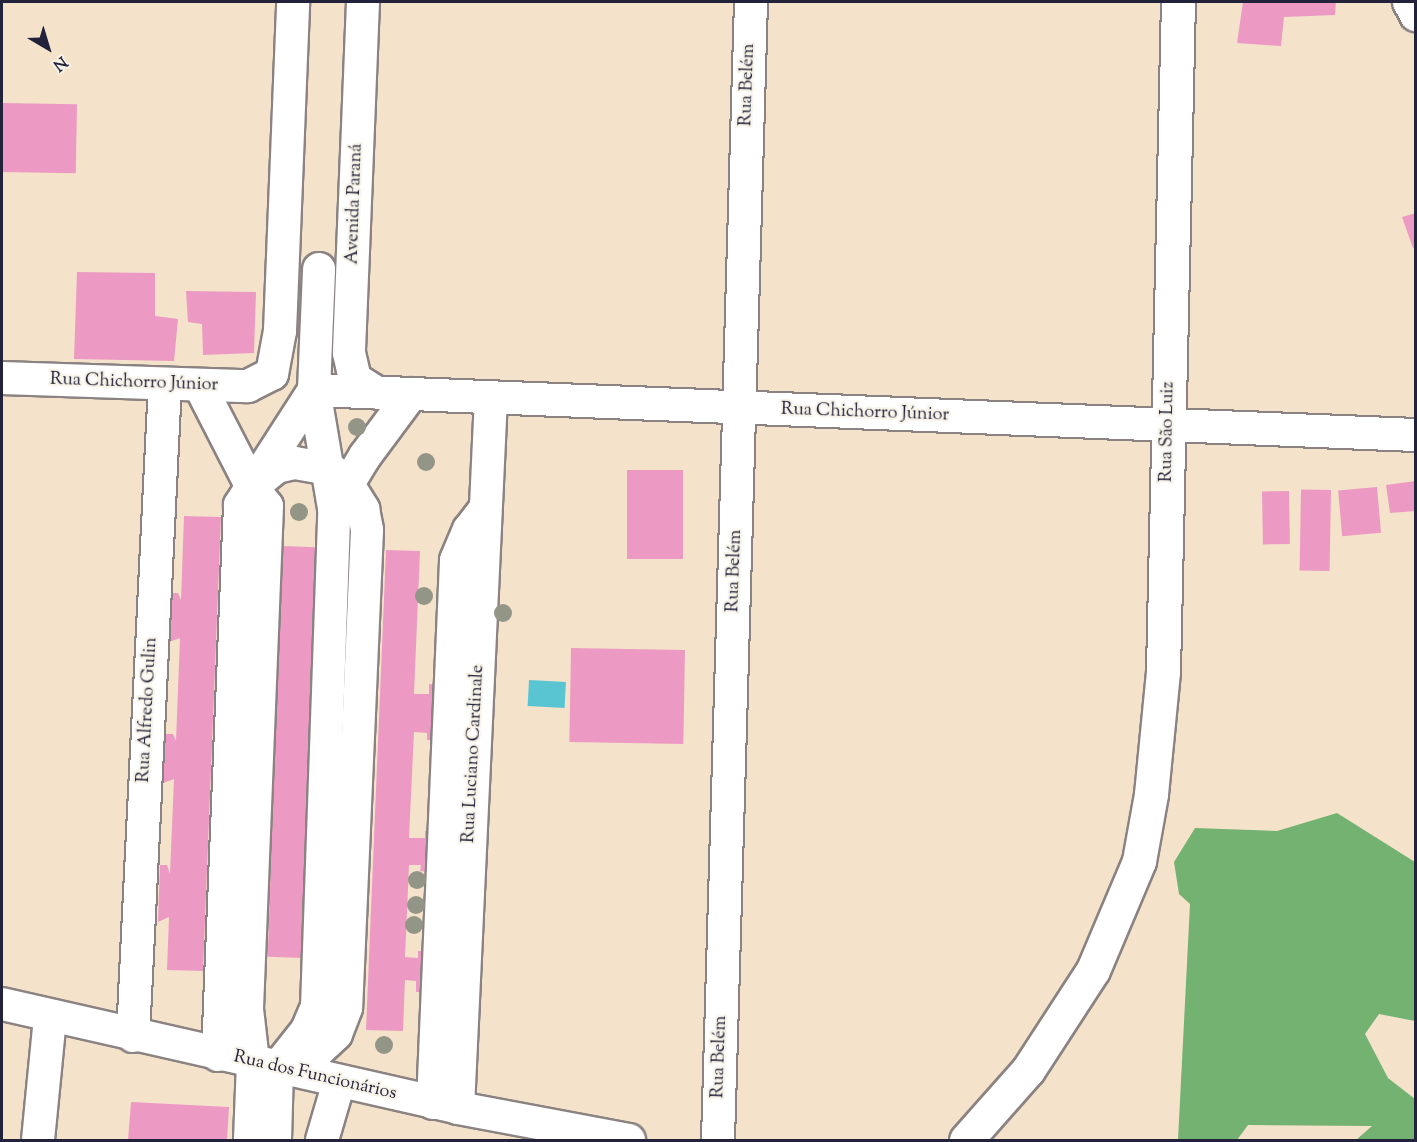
<!DOCTYPE html>
<meta charset="utf-8">
<style>
body{margin:0}
#map{position:relative;width:1417px;height:1142px;overflow:hidden;background:#f4e3ca;font-family:"Sorts Mill Goudy",serif}
div>[style]{position:absolute}
[style*='--x']{left:calc(var(--x)*1px);top:calc(var(--y)*1px);width:calc(var(--w)*1px);rotate:calc(var(--a)*1deg)}
.forest>*{inset:0;background:#74b272}
.water>*{inset:0;background:#59c5d3;transform-origin:0 0}
.building>*{inset:0;background:#ec9ac3;transform-origin:0 0}
.roads{filter:drop-shadow(2px 0 #8b8282) drop-shadow(-2px 0 #8b8282) drop-shadow(0 2px #8b8282) drop-shadow(0 -2px #8b8282)}
.minor>*{height:32px;margin:-16px;padding:0 16px;transform-origin:16px;border-radius:16px;background:#fff}
.major>*{height:33px;margin:-16.5px;padding:0 16.5px;transform-origin:16.5px;border-radius:16.5px;background:#fff}
.trees>*{width:18px;height:18px;margin:-9px;border-radius:50%;background:#939587}
span{translate:-50% -50%;white-space:nowrap;text-align:center;line-height:1.15;-webkit-text-stroke:4.5px #f7f3e8;paint-order:stroke}
.street-label{font-size:18px;color:#22223b}
.frame{position:absolute;inset:0;border:3px solid #22223b;pointer-events:none}
.north{position:absolute;left:18px;top:18px;width:60px;height:60px;-webkit-text-stroke:4px #f7f3e8;paint-order:stroke;rotate:142deg;font-size:16px;font-weight:700;line-height:24px;text-align:center;color:#22223b}
.north::after{content:'';display:block;margin:auto;width:21px;height:27px;background:#22223b;clip-path:polygon(50% 0,100% 100%,50% 72%,0 100%)}
</style>
<div id="map">
<div class="forest">
<i style="clip-path:polygon(1337px 813px,1415px 862px,1415px 1021px,1379px 1014px,1365px 1034px,1388px 1078px,1415px 1099px,1415px 1140px,1356px 1140px,1372px 1126px,1248px 1125px,1237px 1140px,1178px 1140px,1190px 904px,1179px 894px,1174px 862px,1195px 828px,1277px 831px)"></i>
</div>
<div class="water">
<i style="left:529px;top:680px;width:37px;height:26px;rotate:3deg"></i>
</div>
<div class="building">
<i style="clip-path:polygon(1243px 2px,1336px 2px,1335px 15px,1284px 17px,1281px 46px,1237px 43px)"></i>
<i style="left:2px;top:103px;width:75px;height:69px;rotate:1deg"></i>
<i style="clip-path:polygon(1416px 213px,1416px 247px,1413px 248px,1402px 217px)"></i>
<i style="clip-path:polygon(77px 272px,155px 273px,155px 316px,178px 319px,174px 361px,74px 359px)"></i>
<i style="clip-path:polygon(186px 291px,256px 292px,254px 353px,203px 355px,202px 324px,188px 322px)"></i>
<i style="left:627px;top:470px;width:56px;height:89px"></i>
<i style="clip-path:polygon(1416px 481px,1416px 511px,1390px 513px,1386px 485px)"></i>
<i style="left:1377px;top:487px;width:46px;height:39px;rotate:85deg"></i>
<i style="left:1331px;top:490px;width:81px;height:30px;rotate:91deg"></i>
<i style="left:1289px;top:491px;width:53px;height:27px;rotate:89deg"></i>
<i style="clip-path:polygon(184px 516px,221px 517px,203px 971px,167px 970px,169px 917px,158px 922px,160px 865px,167px 865px,170px 874px,174px 779px,163px 783px,165px 734px,173px 734px,176px 741px,180px 638px,169px 642px,171px 593px,178px 593px,181px 600px)"></i>
<i style="left:282px;top:546px;width:35px;height:411px;rotate:2deg"></i>
<i style="clip-path:polygon(386px 550px,420px 551px,414px 694px,429px 694px,429px 684px,438px 685px,436px 740px,427px 740px,427px 733px,414px 732px,409px 838px,425px 838px,425px 831px,431px 831px,430px 872px,420px 871px,421px 865px,409px 865px,405px 957px,418px 958px,418px 951px,426px 951px,425px 992px,416px 992px,416px 981px,405px 980px,403px 1031px,366px 1030px)"></i>
<i style="left:571px;top:648px;width:114px;height:94px;rotate:1deg"></i>
<i style="clip-path:polygon(131px 1102px,229px 1107px,227px 1140px,128px 1140px)"></i>
</div>
<div class="roads">
<div class="minor">
<i style="--x:363;--y:2;--w:351;--a:92.3"></i>
<i style="--x:349;--y:353;--w:27;--a:77"></i>
<i style="--x:355;--y:379;--w:26;--a:32"></i>
<i style="--x:1409;--y:2;--w:15;--a:62"></i>
<i style="--x:2;--y:378;--w:246;--a:1.9"></i>
<i style="--x:248;--y:386;--w:27;--a:-27"></i>
<i style="--x:272;--y:374;--w:44;--a:-79.5"></i>
<i style="--x:280;--y:331;--w:329;--a:-87.7"></i>
<i style="--x:200;--y:386;--w:114;--a:62.8"></i>
<i style="--x:252;--y:487;--w:24;--a:52"></i>
<i style="--x:267;--y:506;--w:503;--a:92.28"></i>
<i style="--x:247;--y:1009;--w:53;--a:83.5"></i>
<i style="--x:253;--y:1062;--w:78;--a:92.2"></i>
<i style="--x:314;--y:390;--w:1103;--a:2.34"></i>
<i style="--x:252;--y:487;--w:32;--a:-39"></i>
<i style="--x:277;--y:467;--w:18;--a:-13"></i>
<i style="--x:295;--y:463;--w:36;--a:10"></i>
<i style="--x:330;--y:469;--w:22;--a:39"></i>
<i style="--x:347;--y:483;--w:31;--a:58"></i>
<i style="--x:363;--y:509;--w:21;--a:79"></i>
<i style="--x:367;--y:530;--w:478;--a:92.5"></i>
<i style="--x:346;--y:1008;--w:28;--a:111"></i>
<i style="--x:336;--y:1034;--w:26;--a:137"></i>
<i style="--x:317;--y:1052;--w:35;--a:158"></i>
<i style="--x:337;--y:502;--w:54;--a:-58.7"></i>
<i style="--x:365;--y:456;--w:77;--a:-53.4"></i>
<i style="--x:2;--y:1004;--w:468;--a:12.8"></i>
<i style="--x:458;--y:1108;--w:174;--a:10.6"></i>
<i style="--x:133;--y:1036;--w:652;--a:-87.19"></i>
<i style="--x:218;--y:1055;--w:550;--a:-87.71"></i>
<i style="--x:240;--y:505;--w:137;--a:-57.2"></i>
<i style="--x:277;--y:1068;--w:48;--a:-51.7"></i>
<i style="--x:307;--y:1030;--w:25;--a:-67"></i>
<i style="--x:317;--y:1007;--w:499;--a:-88"></i>
<i style="--x:334;--y:508;--w:120;--a:-99.6"></i>
<i style="--x:314;--y:390;--w:121;--a:-87.6"></i>
<i style="--x:433;--y:1103;--w:543;--a:-87.57"></i>
<i style="--x:456;--y:560;--w:33;--a:-67"></i>
<i style="--x:469;--y:530;--w:25;--a:-53"></i>
<i style="--x:458;--y:1108;--w:710;--a:-87.34"></i>
<i style="--x:38;--y:1140;--w:124;--a:-84.4"></i>
<i style="--x:275;--y:1140;--w:72;--a:-88.4"></i>
<i style="--x:322;--y:1140;--w:60;--a:-73.7"></i>
<i style="--x:718;--y:1140;--w:1138;--a:-88.34"></i>
</div>
<div class="major">
<i style="--x:966;--y:1140;--w:94;--a:-48.5"></i>
<i style="--x:1028;--y:1070;--w:119;--a:-57"></i>
<i style="--x:1093;--y:970;--w:118;--a:-67.1"></i>
<i style="--x:1139;--y:861;--w:68;--a:-79.8"></i>
<i style="--x:1151;--y:794;--w:124;--a:-84.4"></i>
<i style="--x:1163;--y:671;--w:669;--a:-88.72"></i>
</div>
</div>
<div class="trees">
<i style="left:357px;top:427px"></i>
<i style="left:426px;top:462px"></i>
<i style="left:299px;top:512px"></i>
<i style="left:424px;top:596px"></i>
<i style="left:503px;top:613px"></i>
<i style="left:417px;top:880px"></i>
<i style="left:416px;top:905px"></i>
<i style="left:414px;top:925px"></i>
<i style="left:384px;top:1045px"></i>
</div>
<div class="street-label">
<span style="left:748px;top:85px;rotate:-88deg">Rua Belém</span>
<span style="left:355px;top:204px;rotate:-88deg">Avenida Paraná</span>
<span style="left:134px;top:383px;rotate:2deg">Rua Chichorro Júnior</span>
<span style="left:865px;top:413px;rotate:2deg">Rua Chichorro Júnior</span>
<span style="left:1168px;top:432px;rotate:-89deg">Rua São Luiz</span>
<span style="left:735px;top:571px;rotate:-88deg">Rua Belém</span>
<span style="left:148px;top:710px;rotate:-87deg">Rua Alfredo Gulin</span>
<span style="left:474px;top:754px;rotate:-87deg">Rua Luciano Cardinale</span>
<span style="left:720px;top:1057px;rotate:-88deg">Rua Belém</span>
<span style="left:315px;top:1076px;rotate:13deg">Rua dos Funcionários</span>
</div>
<div class="frame"></div>
<div class="north">N</div>
</div>
